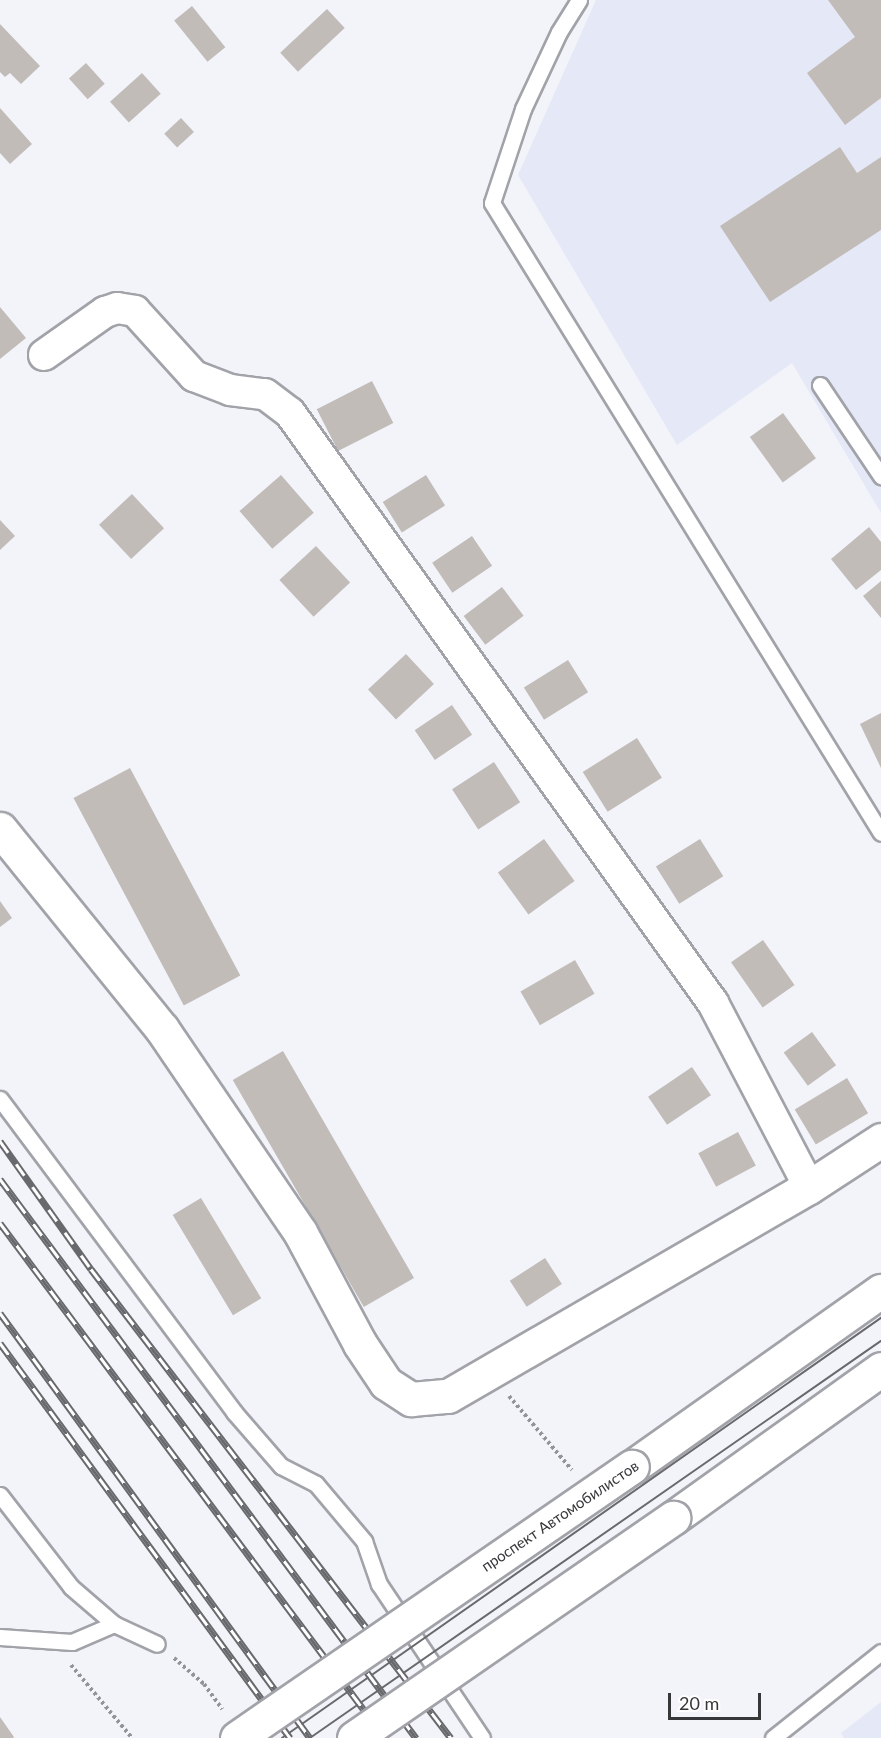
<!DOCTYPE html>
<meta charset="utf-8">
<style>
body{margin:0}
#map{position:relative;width:881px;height:1738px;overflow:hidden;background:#f3f4fa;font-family:Lato,sans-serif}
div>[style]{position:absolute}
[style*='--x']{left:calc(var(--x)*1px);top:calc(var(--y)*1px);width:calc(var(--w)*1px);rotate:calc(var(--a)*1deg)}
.built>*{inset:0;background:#e5e8f6}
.building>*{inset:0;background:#c2bcb9;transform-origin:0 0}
.path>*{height:4px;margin-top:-2px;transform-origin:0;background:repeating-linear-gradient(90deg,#939498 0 3px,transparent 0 6px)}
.roads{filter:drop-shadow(2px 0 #a1a3a9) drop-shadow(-2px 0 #a1a3a9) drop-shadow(0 2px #a1a3a9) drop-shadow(0 -2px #a1a3a9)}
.service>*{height:15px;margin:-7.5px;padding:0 7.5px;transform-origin:7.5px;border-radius:7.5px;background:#fff}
.minor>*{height:30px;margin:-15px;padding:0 15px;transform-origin:15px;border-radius:15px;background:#fff}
.tertiary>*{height:33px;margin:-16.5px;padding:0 16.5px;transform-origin:16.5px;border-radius:16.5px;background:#fff}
.primary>*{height:33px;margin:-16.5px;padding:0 16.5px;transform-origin:16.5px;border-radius:16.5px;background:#fff}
.tram>*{height:1.5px;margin:-0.75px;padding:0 0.75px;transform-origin:0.75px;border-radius:0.75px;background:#68696c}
.rail>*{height:7px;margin-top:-3.5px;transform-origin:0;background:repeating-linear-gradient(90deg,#fff 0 14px,#68696c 0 28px);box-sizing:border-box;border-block:2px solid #68696c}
.bridges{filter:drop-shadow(2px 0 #a1a3a9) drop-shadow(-2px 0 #a1a3a9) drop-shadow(0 2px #a1a3a9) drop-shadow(0 -2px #a1a3a9)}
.primary-bridge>*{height:33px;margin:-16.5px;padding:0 16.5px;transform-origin:16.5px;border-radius:16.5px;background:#fff}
span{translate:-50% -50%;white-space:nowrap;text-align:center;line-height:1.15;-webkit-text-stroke:4.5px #fff;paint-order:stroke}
.street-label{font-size:15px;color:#363739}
.scale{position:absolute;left:668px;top:1693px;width:93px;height:27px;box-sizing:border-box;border:3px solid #363739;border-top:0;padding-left:8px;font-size:18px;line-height:21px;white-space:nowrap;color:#363739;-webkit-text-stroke:4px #fff;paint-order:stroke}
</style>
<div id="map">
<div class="built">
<i style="clip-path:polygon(596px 0,881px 0,881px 513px,792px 363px,677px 445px,518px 175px)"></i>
<i style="clip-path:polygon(881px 1702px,881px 1738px,844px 1738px,841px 1733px)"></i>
</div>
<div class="building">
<i style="clip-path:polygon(828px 0,881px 0,881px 98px,845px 125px,807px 73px,855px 37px)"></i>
<i style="left:192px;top:6px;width:53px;height:23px;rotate:51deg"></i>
<i style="left:327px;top:9px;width:26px;height:64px;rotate:47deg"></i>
<i style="clip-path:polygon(0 24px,40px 66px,21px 84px,10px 73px,5px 77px,0 72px)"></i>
<i style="left:86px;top:63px;width:28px;height:23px;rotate:48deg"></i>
<i style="left:142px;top:73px;width:28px;height:43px;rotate:48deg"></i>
<i style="clip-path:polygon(0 108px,32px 144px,10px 164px,0 153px)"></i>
<i style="left:181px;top:118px;width:19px;height:23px;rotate:47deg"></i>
<i style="clip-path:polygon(840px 147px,857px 173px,881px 157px,881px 230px,770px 302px,720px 226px)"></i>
<i style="clip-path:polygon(0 307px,26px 338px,0 359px)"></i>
<i style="left:372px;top:381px;width:47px;height:62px;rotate:63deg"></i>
<i style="left:783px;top:413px;width:56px;height:41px;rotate:54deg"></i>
<i style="left:281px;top:475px;width:50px;height:55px;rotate:49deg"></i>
<i style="left:426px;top:475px;width:36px;height:51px;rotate:58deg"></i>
<i style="left:132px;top:494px;width:47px;height:45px;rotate:47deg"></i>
<i style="clip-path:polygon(0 520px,15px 536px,0 550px)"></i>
<i style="clip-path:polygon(869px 527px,881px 542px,881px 570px,856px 590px,831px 559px)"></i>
<i style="left:472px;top:536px;width:36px;height:48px;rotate:56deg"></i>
<i style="left:316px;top:546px;width:50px;height:50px;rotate:47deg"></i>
<i style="clip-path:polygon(881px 581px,881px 618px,863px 596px)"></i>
<i style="left:502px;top:587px;width:36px;height:48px;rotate:53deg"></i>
<i style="left:406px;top:654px;width:41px;height:52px;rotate:47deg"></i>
<i style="left:568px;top:660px;width:38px;height:52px;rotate:58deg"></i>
<i style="left:452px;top:705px;width:36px;height:45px;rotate:56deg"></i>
<i style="clip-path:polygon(881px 713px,881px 768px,860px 724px)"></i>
<i style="left:637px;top:738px;width:47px;height:64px;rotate:58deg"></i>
<i style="left:494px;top:762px;width:48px;height:50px;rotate:57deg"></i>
<i style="left:130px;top:768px;width:235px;height:64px;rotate:62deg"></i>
<i style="left:544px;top:839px;width:52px;height:57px;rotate:54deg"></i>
<i style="left:700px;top:839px;width:44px;height:52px;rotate:58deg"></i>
<i style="clip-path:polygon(0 901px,12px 918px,0 927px)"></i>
<i style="left:763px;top:940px;width:55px;height:39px;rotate:55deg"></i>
<i style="left:575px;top:960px;width:39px;height:63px;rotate:60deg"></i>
<i style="left:812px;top:1032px;width:41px;height:35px;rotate:54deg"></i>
<i style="left:283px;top:1051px;width:262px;height:58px;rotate:60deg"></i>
<i style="left:692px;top:1067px;width:34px;height:53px;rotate:56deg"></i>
<i style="left:847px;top:1078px;width:41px;height:61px;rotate:59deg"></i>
<i style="left:738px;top:1132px;width:38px;height:45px;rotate:62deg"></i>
<i style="left:201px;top:1198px;width:117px;height:33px;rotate:59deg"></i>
<i style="left:545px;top:1258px;width:31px;height:42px;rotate:57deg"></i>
<i style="clip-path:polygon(0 1717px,14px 1737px,13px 1738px,0 1738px)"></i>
</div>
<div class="path">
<i style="--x:509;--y:1396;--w:97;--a:49.6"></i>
<i style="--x:174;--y:1658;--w:40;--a:41"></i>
<i style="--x:204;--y:1684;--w:31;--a:54"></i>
<i style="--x:71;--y:1665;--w:95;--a:50.1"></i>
</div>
<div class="roads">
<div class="service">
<i style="--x:579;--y:0;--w:38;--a:122"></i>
<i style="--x:559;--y:32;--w:85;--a:115.1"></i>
<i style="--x:523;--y:109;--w:99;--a:108.3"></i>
<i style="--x:492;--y:203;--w:740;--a:58.31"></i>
<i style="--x:820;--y:385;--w:110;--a:56.2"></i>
<i style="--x:0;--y:1099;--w:391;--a:53.2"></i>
<i style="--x:234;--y:1412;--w:72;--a:49"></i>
<i style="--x:281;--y:1466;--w:39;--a:27"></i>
<i style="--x:316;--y:1484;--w:75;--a:49.9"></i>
<i style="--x:364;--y:1541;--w:46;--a:70.8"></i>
<i style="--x:379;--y:1584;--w:185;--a:56.2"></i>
<i style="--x:0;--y:1495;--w:116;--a:52.3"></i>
<i style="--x:71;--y:1587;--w:57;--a:40.7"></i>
<i style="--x:114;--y:1624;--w:47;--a:24.9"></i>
<i style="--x:0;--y:1637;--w:72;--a:4"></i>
<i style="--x:72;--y:1642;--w:46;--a:-23.2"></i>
<i style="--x:773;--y:1738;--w:138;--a:-38.5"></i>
</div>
<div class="minor">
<i style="--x:44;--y:355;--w:75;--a:-35.2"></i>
<i style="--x:105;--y:312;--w:13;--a:-18"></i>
<i style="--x:117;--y:308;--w:18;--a:9"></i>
<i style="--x:135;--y:311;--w:88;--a:47.8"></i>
<i style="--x:194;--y:376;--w:39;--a:21"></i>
<i style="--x:230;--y:390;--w:35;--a:7"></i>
<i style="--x:265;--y:394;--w:31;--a:37"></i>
<i style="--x:290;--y:413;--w:726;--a:54.36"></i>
<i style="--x:713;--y:1003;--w:208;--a:62.4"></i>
</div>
<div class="tertiary">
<i style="--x:0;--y:829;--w:257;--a:51"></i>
<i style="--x:162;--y:1029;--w:245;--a:55.8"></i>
<i style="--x:300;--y:1232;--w:127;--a:61.8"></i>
<i style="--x:360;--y:1344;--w:47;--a:56.3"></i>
<i style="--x:386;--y:1383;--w:30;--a:33"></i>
<i style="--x:411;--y:1399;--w:37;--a:-5"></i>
<i style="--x:448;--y:1396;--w:417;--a:-30.1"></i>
<i style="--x:809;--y:1187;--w:86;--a:-33.1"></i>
</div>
<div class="primary">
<i style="--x:632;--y:1467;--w:305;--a:-35.3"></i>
<i style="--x:673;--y:1518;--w:256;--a:-35.6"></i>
</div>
</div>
<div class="tram">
<i style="--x:282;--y:1738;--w:732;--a:-35.04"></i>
<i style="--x:310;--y:1738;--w:695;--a:-34.81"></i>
</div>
<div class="rail">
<i style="--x:0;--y:1141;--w:157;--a:54.6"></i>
<i style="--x:91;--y:1269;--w:591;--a:52.49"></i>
<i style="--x:0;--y:1179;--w:697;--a:53.34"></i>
<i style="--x:0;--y:1223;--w:643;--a:53.22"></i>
<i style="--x:0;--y:1313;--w:526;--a:53.89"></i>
<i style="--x:0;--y:1343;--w:490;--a:53.7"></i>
</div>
<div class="bridges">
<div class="primary-bridge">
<i style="--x:237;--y:1738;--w:479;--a:-34.5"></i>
<i style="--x:354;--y:1738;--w:388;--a:-34.6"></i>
</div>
</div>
<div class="street-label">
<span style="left:560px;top:1516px;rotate:-34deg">проспект Автомобилистов</span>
</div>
<div class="scale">20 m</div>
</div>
